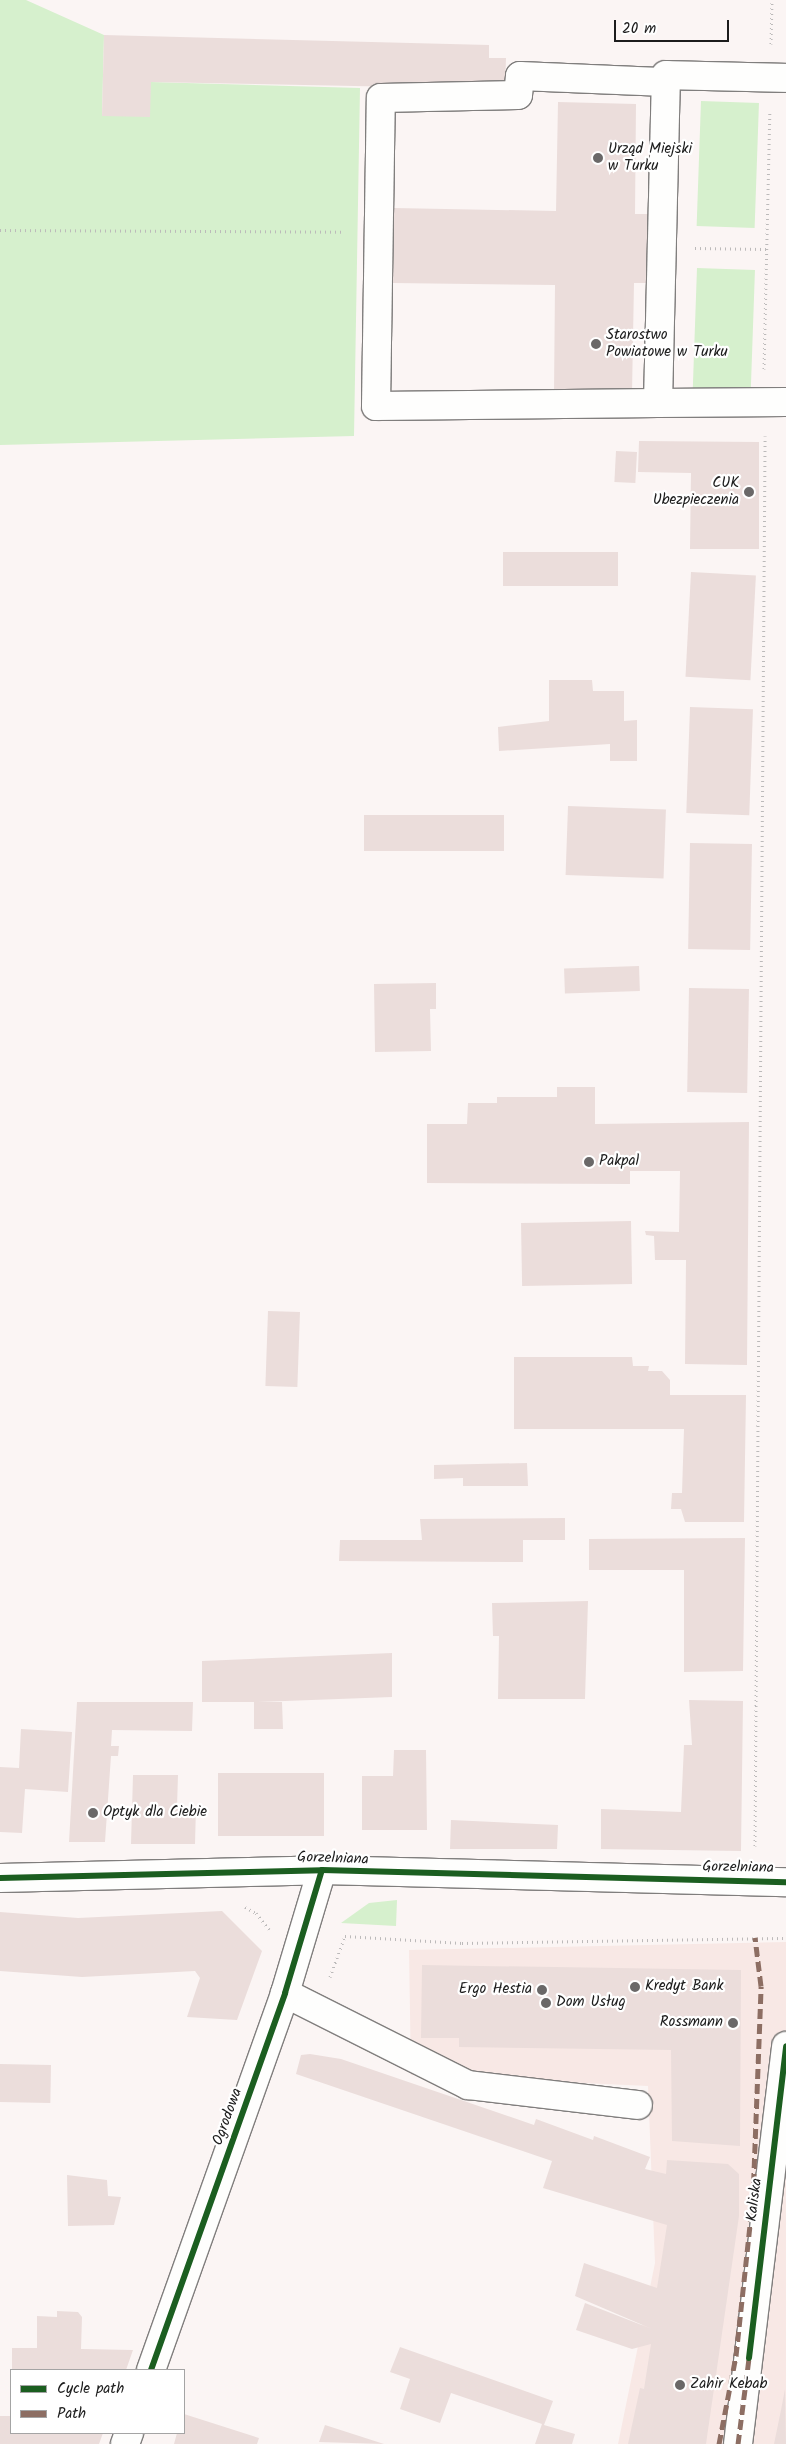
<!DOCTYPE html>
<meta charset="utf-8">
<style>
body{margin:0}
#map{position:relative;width:786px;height:2444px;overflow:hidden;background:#fbf5f4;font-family:Kalam,sans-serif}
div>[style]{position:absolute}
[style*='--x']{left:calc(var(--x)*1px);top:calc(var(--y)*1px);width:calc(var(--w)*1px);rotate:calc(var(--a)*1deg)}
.built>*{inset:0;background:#f8e8e5}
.green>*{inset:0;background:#d6f0cd;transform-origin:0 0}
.building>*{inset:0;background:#ebdddb;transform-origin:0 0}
.path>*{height:3px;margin-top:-1.5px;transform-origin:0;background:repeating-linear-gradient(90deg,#bcbaba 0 1px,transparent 0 5px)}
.roads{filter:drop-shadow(1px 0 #807e7d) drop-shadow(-1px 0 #807e7d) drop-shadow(0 1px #807e7d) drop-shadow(0 -1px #807e7d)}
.minor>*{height:28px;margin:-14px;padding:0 14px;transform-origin:14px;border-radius:14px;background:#fefefd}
.quiet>*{height:5px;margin-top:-2.5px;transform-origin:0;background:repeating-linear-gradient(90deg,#8d6e63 0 10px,transparent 0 15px)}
.cycleway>*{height:6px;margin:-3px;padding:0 3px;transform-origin:3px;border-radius:3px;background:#1b5e20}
.dots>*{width:14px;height:14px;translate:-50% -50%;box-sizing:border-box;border:2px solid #fff;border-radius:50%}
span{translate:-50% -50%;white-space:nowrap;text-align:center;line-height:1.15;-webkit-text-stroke:4.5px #fff;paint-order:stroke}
.poi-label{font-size:15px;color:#1c1c1c}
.left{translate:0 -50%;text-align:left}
.right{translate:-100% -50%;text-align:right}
.street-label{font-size:15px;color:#1c1c1c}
.legend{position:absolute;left:10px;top:2369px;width:175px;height:65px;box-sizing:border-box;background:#fff;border:1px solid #a4a4a4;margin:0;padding:6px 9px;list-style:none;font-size:15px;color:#1c1c1c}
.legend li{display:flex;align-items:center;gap:10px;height:25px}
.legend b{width:25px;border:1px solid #a4a4a4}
.scale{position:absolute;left:614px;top:20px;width:115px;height:22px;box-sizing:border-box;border:2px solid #1c1c1c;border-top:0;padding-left:6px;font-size:15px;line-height:18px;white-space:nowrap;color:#1c1c1c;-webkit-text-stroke:4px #fff;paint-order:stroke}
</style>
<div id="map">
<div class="built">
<i style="clip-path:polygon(786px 1942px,786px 2444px,618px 2444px,655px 2263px,648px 2086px,411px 2075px,409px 1950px)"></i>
</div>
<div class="green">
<i style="clip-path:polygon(0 0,26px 0,104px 35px,102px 116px,151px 82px,360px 88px,354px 436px,0 445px)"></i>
<i style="left:701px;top:101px;width:58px;height:125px;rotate:2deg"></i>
<i style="left:697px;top:268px;width:58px;height:125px;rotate:2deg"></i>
<i style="clip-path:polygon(397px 1900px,396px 1926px,341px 1923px,369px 1903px)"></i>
</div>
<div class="building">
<i style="clip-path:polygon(104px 35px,489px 45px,489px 58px,506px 58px,505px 89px,151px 82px,150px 117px,102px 116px)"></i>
<i style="clip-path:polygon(558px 102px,636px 104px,635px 214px,652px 214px,651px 283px,634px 283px,632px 393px,554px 392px,555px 285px,393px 283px,394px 208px,556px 211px)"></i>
<i style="clip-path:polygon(639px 441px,759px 442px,759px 549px,690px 549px,691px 473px,638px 472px)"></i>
<i style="left:616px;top:451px;width:21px;height:31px;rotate:3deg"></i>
<i style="left:503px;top:552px;width:115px;height:34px"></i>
<i style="left:691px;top:572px;width:65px;height:105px;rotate:3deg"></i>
<i style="clip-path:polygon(549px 680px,592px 680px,593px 691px,624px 691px,624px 721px,637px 720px,637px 761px,610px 761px,610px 744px,499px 751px,498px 727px,549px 721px)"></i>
<i style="left:690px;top:707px;width:63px;height:106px;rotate:2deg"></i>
<i style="left:568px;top:806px;width:98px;height:69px;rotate:2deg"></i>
<i style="left:364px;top:815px;width:140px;height:36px"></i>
<i style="left:690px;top:843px;width:62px;height:106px;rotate:1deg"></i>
<i style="left:639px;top:966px;width:25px;height:75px;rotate:88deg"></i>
<i style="clip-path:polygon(436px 983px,436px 1009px,430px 1009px,431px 1051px,375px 1052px,374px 984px)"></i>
<i style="left:689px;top:988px;width:60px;height:104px;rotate:1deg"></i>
<i style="clip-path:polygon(557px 1087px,595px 1087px,595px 1124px,749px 1122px,747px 1365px,685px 1364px,686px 1260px,655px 1260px,654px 1236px,646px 1235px,645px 1231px,679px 1232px,680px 1171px,630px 1171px,630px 1184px,427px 1183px,427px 1124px,467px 1124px,468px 1103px,497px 1103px,497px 1097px,557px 1097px)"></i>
<i style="left:631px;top:1221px;width:63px;height:110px;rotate:89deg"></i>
<i style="left:268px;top:1311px;width:32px;height:75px;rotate:2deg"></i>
<i style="clip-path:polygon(514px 1357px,632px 1357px,633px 1366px,649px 1366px,648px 1371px,662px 1371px,670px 1380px,670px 1395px,746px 1395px,744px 1522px,685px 1522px,681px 1509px,671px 1509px,672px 1493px,682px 1493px,684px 1429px,514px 1429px)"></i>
<i style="clip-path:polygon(527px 1463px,528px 1486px,463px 1486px,463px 1478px,434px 1479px,434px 1465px)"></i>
<i style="clip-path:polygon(565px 1518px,565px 1540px,523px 1540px,523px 1562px,339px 1561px,340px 1540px,422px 1540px,420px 1519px)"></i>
<i style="clip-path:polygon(745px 1538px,743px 1671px,684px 1672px,684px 1570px,589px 1570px,589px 1539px)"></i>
<i style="clip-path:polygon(588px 1601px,585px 1699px,498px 1699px,499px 1636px,493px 1636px,492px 1603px)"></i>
<i style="clip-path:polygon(392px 1653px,392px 1697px,258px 1702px,282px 1702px,283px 1729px,254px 1729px,254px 1702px,202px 1702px,202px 1661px)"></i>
<i style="clip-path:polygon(689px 1700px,743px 1701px,741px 1851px,601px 1849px,601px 1809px,681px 1812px,684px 1745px,692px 1745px)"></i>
<i style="clip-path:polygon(77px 1702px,193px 1702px,192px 1731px,112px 1730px,111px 1746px,119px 1746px,118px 1756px,111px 1756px,105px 1842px,69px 1842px)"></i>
<i style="clip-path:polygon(21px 1729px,72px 1732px,68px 1792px,25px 1789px,22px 1833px,0 1832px,0 1767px,19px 1768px)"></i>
<i style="clip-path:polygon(394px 1750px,426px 1750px,427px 1830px,362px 1830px,362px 1776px,393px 1776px)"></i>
<i style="left:218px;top:1773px;width:106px;height:63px"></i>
<i style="clip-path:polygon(133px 1775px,178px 1775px,177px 1807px,196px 1807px,195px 1844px,131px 1844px)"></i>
<i style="clip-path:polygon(451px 1820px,558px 1825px,557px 1849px,450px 1849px)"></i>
<i style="clip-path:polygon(222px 1911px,262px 1951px,237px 2020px,187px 2017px,200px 1978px,195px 1971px,82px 1977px,0 1971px,0 1912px,78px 1918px)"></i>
<i style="clip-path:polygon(422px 1965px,741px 1970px,740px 2146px,672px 2141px,671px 2050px,459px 2047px,459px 2038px,421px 2038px)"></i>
<i style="clip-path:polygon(310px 2054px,341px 2059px,534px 2125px,536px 2119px,593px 2140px,594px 2136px,650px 2157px,645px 2169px,666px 2174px,667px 2160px,728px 2164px,739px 2174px,739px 2216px,706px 2444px,628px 2444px,640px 2388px,644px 2389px,651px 2344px,632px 2349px,576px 2330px,585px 2303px,652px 2329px,575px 2296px,584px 2263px,657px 2288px,667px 2225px,543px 2188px,552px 2161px,296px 2074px,301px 2055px)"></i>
<i style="left:0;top:2064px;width:51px;height:38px;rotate:1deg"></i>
<i style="clip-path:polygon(67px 2175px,107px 2180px,108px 2196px,121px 2197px,114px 2225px,68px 2226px)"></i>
<i style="clip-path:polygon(57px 2311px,78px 2312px,82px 2317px,81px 2349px,133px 2350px,126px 2370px,12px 2370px,12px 2348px,37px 2348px,37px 2316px,57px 2317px)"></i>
<i style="clip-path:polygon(400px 2347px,553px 2401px,544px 2425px,575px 2434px,572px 2444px,535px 2444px,542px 2424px,451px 2393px,440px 2423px,400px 2409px,410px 2379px,390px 2372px)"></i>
<i style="clip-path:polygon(785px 2389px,786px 2444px,774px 2444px,781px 2410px)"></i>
<i style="clip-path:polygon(184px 2414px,259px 2438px,257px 2444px,174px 2444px,177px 2433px,184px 2433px)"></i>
<i style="clip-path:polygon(0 2416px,11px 2416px,11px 2433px,103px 2433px,99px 2444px,0 2444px)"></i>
<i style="clip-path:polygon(325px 2425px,384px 2444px,319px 2442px)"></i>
</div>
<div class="path">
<i style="--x:771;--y:44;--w:44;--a:-88.7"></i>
<i style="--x:0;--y:230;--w:344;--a:0.3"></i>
<i style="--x:695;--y:248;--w:72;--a:0.8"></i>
<i style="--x:764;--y:369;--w:258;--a:-88.7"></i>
<i style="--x:755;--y:1846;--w:1410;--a:-89.59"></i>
<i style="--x:245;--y:1907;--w:13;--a:29"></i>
<i style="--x:256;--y:1913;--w:21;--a:51"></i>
<i style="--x:330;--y:1977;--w:44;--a:-69.9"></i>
<i style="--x:345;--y:1936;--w:117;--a:3.4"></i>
<i style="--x:462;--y:1943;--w:324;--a:-0.9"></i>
</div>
<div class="roads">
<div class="minor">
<i style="--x:786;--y:78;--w:120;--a:-178.6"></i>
<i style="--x:666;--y:75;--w:328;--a:91.4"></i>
<i style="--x:658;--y:403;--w:128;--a:-0.4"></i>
<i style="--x:658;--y:403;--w:282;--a:179.4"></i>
<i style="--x:376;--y:406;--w:308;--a:-89.1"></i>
<i style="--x:381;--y:98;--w:137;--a:-1.3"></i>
<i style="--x:518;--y:95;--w:19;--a:-84"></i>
<i style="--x:520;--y:76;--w:146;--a:2.4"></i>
<i style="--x:0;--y:1878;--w:322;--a:-1.4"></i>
<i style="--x:322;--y:1870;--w:464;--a:1.5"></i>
<i style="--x:285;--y:1993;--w:205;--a:26.7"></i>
<i style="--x:468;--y:2085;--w:171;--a:6.7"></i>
<i style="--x:151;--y:2370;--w:400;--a:-70.4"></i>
<i style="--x:285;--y:1993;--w:128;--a:-73.3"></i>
<i style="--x:125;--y:2444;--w:12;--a:-70"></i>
<i style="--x:738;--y:2444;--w:401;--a:-83.1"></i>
</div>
</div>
<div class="quiet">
<i style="--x:719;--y:2444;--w:90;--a:-79.1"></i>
<i style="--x:736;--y:2356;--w:159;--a:-83.9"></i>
<i style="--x:753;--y:2198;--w:212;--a:-87.8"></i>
<i style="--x:761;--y:1986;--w:49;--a:-97"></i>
<i style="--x:738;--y:2444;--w:87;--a:-82.7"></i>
</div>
<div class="cycleway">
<i style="--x:0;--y:1878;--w:322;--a:-1.4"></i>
<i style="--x:322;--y:1870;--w:464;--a:1.5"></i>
<i style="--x:749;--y:2358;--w:314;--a:-83.2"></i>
<i style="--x:151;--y:2370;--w:400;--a:-70.4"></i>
<i style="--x:285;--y:1993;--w:128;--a:-73.3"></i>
</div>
<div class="dots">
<i style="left:598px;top:158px;background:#6a6868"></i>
<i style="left:596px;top:344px;background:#6a6868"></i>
<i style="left:749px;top:492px;background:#6a6868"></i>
<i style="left:589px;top:1162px;background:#6a6868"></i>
<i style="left:93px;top:1813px;background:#6a6868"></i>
<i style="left:635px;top:1987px;background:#6a6868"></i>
<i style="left:542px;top:1990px;background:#6a6868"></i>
<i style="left:546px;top:2003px;background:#6a6868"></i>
<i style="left:733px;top:2023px;background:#6a6868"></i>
<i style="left:680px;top:2385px;background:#6a6868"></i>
</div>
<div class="poi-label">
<span class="left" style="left:608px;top:158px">Urząd Miejski<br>w Turku</span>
<span class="left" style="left:606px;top:344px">Starostwo<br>Powiatowe w Turku</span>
<span class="right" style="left:739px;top:492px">CUK<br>Ubezpieczenia</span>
<span class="left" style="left:599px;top:1162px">Pakpal</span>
<span class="left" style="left:103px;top:1813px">Optyk dla Ciebie</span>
<span class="left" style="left:645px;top:1987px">Kredyt Bank</span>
<span class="right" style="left:532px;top:1990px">Ergo Hestia</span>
<span class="left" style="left:556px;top:2003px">Dom Usług</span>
<span class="right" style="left:723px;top:2023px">Rossmann</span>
<span class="left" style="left:690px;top:2385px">Zahir Kebab</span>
</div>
<div class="street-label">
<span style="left:333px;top:1859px;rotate:2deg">Gorzelniana</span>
<span style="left:738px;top:1868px;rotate:1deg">Gorzelniana</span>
<span style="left:228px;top:2117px;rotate:-70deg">Ogrodowa</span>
<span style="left:755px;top:2200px;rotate:-83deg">Kaliska</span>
</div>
<ul class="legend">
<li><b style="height:6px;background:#1b5e20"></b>Cycle path</li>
<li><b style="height:6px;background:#8d6e63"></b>Path</li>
</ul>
<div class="scale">20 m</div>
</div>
